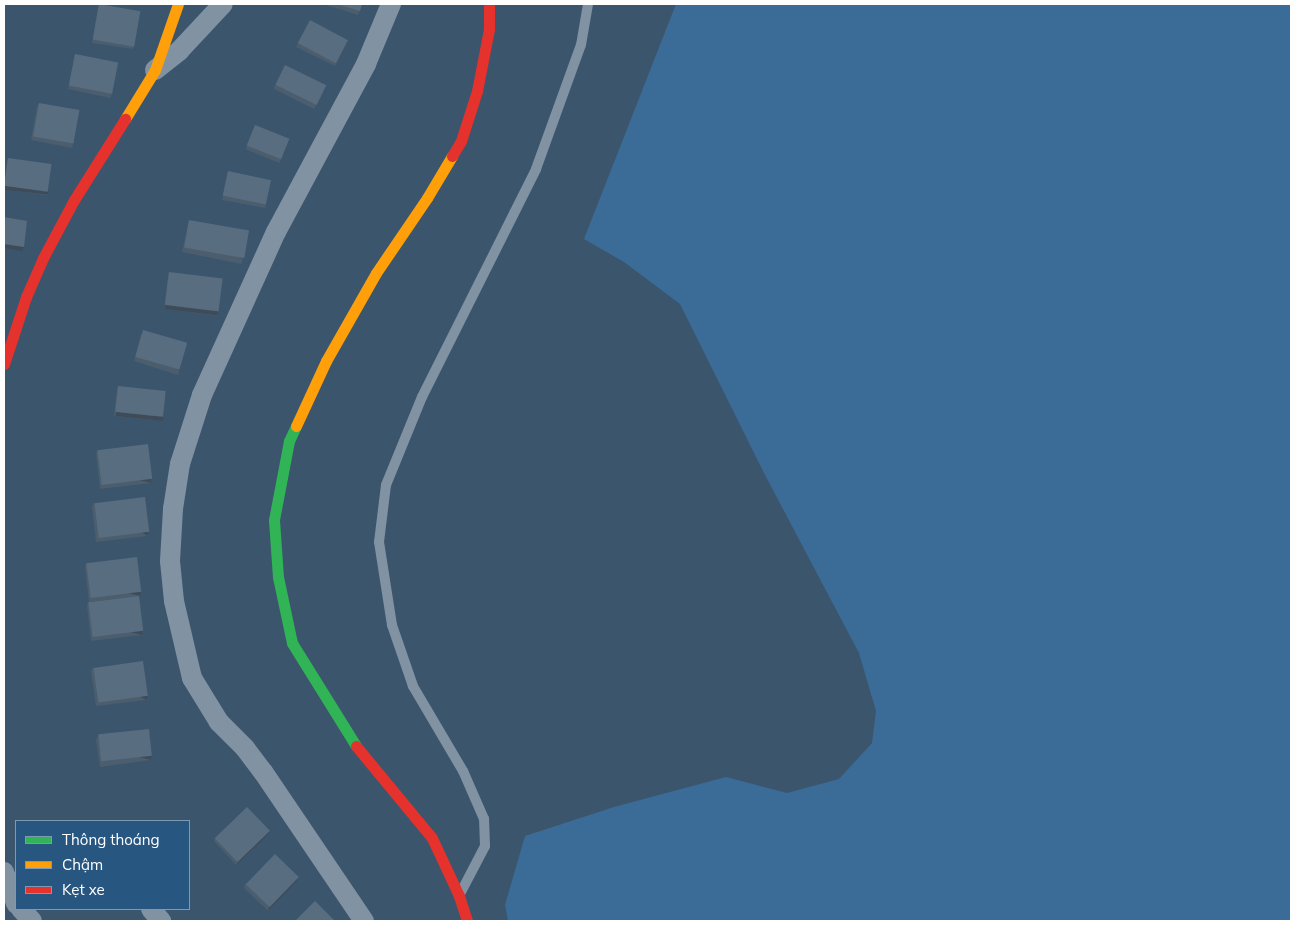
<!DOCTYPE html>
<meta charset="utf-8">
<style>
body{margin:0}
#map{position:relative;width:1295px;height:925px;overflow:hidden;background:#3b556d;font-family:Mulish,sans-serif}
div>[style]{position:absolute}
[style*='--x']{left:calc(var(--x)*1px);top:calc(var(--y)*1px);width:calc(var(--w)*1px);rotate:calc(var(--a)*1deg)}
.green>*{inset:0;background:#3b6c97}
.lane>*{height:10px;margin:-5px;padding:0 5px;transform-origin:5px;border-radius:5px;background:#8192a3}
.street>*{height:20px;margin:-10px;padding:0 10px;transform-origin:10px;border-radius:10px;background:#8192a3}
.fast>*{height:11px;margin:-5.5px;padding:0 5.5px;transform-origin:5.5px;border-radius:5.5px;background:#30b455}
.slow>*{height:11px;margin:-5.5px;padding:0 5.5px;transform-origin:5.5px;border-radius:5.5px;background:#ff9f0a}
.jam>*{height:11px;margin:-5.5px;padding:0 5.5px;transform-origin:5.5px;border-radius:5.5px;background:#e5322d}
.wall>*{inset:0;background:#4c5e6d;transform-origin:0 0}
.shaded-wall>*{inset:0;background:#3e4c59;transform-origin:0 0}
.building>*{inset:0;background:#586d7f;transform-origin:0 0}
span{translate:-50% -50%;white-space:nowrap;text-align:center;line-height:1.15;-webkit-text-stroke:4px #275681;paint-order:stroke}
.frame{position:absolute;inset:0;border:5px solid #fff;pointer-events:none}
.legend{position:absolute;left:15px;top:820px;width:175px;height:90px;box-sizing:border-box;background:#275681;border:1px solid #7d9ab3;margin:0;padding:6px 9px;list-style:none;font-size:15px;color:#fff}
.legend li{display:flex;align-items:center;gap:10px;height:25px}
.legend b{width:25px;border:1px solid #7d9ab3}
</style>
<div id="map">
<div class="green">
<i style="clip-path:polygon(676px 4px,1291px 4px,1291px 921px,508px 921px,505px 905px,525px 836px,614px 807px,726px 777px,787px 793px,839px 779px,872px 743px,876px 711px,859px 653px,764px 473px,680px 304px,624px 262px,584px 239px)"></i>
</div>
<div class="lane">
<i style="--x:461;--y:892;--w:52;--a:-62.4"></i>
<i style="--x:485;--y:846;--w:27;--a:-92"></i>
<i style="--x:484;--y:819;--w:52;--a:-113.6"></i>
<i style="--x:463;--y:771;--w:99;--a:-120.5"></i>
<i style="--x:413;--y:686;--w:65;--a:-109"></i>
<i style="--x:392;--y:625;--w:84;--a:-98.9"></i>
<i style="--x:379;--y:542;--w:57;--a:-83"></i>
<i style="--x:386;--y:485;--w:95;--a:-67.8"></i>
<i style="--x:422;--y:397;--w:255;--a:-63.4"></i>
<i style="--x:536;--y:169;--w:132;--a:-70.1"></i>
<i style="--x:581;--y:45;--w:42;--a:-80.3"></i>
</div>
<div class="street">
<i style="--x:155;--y:70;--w:31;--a:-38"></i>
<i style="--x:179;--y:51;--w:64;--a:-46.9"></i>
<i style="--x:4;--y:872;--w:34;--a:69"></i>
<i style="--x:21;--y:909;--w:16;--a:47"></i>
<i style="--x:151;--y:909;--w:16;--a:50"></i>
<i style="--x:364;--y:921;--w:180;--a:-124.1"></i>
<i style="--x:263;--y:772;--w:30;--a:-127"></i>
<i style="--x:245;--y:748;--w:37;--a:-135"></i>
<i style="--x:219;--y:722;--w:52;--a:-121.5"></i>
<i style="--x:192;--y:678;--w:79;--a:-103.2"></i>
<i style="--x:174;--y:601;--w:40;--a:-95.7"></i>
<i style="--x:170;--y:561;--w:52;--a:-86.7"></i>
<i style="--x:173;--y:509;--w:46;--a:-81.2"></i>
<i style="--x:180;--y:464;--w:72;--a:-72.3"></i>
<i style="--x:202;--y:395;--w:179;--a:-65.6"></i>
<i style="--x:276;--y:232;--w:191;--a:-61.8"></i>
<i style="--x:366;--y:64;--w:65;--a:-67.4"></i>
</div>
<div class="fast">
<i style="--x:296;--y:426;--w:17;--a:115"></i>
<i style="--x:289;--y:441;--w:80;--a:100.8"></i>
<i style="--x:274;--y:520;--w:57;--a:86"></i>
<i style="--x:278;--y:577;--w:67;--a:78"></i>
<i style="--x:292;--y:643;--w:121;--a:58.1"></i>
</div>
<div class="slow">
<i style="--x:125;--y:119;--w:57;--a:-58.5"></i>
<i style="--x:155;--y:70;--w:70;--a:-70.8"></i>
<i style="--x:296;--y:426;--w:72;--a:-65.2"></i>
<i style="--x:326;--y:361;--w:101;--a:-60.4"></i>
<i style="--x:376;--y:273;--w:91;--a:-55.8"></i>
<i style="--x:427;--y:198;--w:49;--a:-59.2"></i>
</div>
<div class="jam">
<i style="--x:452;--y:156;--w:17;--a:-59"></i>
<i style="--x:461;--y:141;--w:52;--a:-72.3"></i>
<i style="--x:477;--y:91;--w:63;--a:-79"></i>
<i style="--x:489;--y:29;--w:25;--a:-90"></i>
<i style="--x:4;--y:364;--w:71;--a:-71.8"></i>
<i style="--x:26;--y:297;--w:43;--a:-66.4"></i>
<i style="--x:43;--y:258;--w:66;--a:-61.9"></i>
<i style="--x:74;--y:200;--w:96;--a:-57.8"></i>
<i style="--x:356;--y:746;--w:119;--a:50.4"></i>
<i style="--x:432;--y:838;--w:64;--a:65"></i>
<i style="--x:459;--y:896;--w:26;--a:72"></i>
</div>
<div class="wall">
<i style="clip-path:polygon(99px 4px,134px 45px,133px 49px,92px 43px,98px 8px)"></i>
<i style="clip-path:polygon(323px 4px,362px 4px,358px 15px)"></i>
<i style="clip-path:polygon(298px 43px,346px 44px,335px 66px,296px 47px)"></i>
<i style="clip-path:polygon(75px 54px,112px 94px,110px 98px,68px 89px)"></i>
<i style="clip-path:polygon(275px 85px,324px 89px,314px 109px,274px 89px)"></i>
<i style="clip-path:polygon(39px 103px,73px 144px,72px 148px,31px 140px,37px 107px)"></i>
<i style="left:255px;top:125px;width:37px;height:26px;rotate:22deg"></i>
<i style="clip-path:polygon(8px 158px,49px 191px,47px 195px,4px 190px,7px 162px)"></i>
<i style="clip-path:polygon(228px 171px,266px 204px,265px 208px,222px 200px)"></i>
<i style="clip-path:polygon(189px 220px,243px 260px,241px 264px,182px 252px)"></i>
<i style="clip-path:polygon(169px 272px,219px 312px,218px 316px,164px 309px,168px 276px)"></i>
<i style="clip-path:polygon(141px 334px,179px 371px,178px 375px,134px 361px)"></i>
<i style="clip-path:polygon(118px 386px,162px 421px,114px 416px,117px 390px)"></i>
<i style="clip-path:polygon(97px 450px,152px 479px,151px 483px,100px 489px,96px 454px)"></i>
<i style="clip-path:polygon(94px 503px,149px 532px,147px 536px,96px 542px,92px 507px)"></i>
<i style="clip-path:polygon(86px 563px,141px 592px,140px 596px,89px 602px,85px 567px)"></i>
<i style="clip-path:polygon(88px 602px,143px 631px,142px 635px,91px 641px,87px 606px)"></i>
<i style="clip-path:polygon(93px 667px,146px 700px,96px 706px,91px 671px)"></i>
<i style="clip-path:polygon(98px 736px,152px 756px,151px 760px,100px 767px,96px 740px)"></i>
<i style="clip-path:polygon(268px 835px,236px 865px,214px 841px,215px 838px)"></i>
<i style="clip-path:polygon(299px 877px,297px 881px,268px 911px,244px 888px,245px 884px)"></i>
</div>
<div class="shaded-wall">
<i style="left:5px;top:186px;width:44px;height:4px;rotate:6deg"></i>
<i style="clip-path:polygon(4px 244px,24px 247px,22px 251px,4px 248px)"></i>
<i style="left:165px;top:305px;width:54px;height:4px;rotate:7deg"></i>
<i style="left:116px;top:412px;width:48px;height:4px;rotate:6deg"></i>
<i style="left:152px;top:479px;width:4px;height:50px;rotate:104deg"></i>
<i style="left:149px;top:532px;width:4px;height:51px;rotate:117deg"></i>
<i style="left:141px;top:592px;width:4px;height:50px;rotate:104deg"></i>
<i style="left:143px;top:631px;width:4px;height:51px;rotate:104deg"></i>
<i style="left:148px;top:696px;width:4px;height:51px;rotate:117deg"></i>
<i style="left:152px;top:756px;width:4px;height:50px;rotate:104deg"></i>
<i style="clip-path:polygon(270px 831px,268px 835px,236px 865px,238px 861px)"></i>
<i style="clip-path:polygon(299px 877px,297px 881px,268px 911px,269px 907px)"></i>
</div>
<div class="building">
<i style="left:99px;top:4px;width:42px;height:36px;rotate:10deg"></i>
<i style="clip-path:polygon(337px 4px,362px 4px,360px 11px)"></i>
<i style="left:310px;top:20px;width:43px;height:26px;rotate:28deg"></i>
<i style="left:75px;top:54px;width:44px;height:32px;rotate:11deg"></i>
<i style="left:285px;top:65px;width:46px;height:22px;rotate:26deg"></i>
<i style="left:39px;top:103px;width:41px;height:34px;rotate:10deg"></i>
<i style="left:255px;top:125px;width:37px;height:22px;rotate:22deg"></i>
<i style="left:8px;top:158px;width:44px;height:28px;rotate:8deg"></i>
<i style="left:228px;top:171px;width:44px;height:25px;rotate:12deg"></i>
<i style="clip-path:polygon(4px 217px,27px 221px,24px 247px,4px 244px)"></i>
<i style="left:189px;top:220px;width:61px;height:28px;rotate:10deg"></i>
<i style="left:169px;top:272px;width:54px;height:33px;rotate:7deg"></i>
<i style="left:143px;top:330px;width:46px;height:28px;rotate:16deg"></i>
<i style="left:118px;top:386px;width:48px;height:26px;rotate:6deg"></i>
<i style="left:148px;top:444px;width:35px;height:51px;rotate:83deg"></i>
<i style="left:145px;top:497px;width:35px;height:51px;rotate:83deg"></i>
<i style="left:137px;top:557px;width:35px;height:51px;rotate:83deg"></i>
<i style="left:139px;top:596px;width:35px;height:51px;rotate:83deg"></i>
<i style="left:143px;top:661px;width:35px;height:50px;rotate:82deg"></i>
<i style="left:149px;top:729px;width:27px;height:51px;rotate:84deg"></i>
<i style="left:247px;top:807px;width:33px;height:45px;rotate:46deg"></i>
<i style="left:275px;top:854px;width:33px;height:42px;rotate:44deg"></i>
<i style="clip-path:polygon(315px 901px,335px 921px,295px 921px)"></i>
</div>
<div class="frame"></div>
<ul class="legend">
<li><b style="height:6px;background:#30b455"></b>Thông thoáng</li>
<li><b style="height:6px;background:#ff9f0a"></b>Chậm</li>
<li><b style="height:6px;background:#e5322d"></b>Kẹt xe</li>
</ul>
</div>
